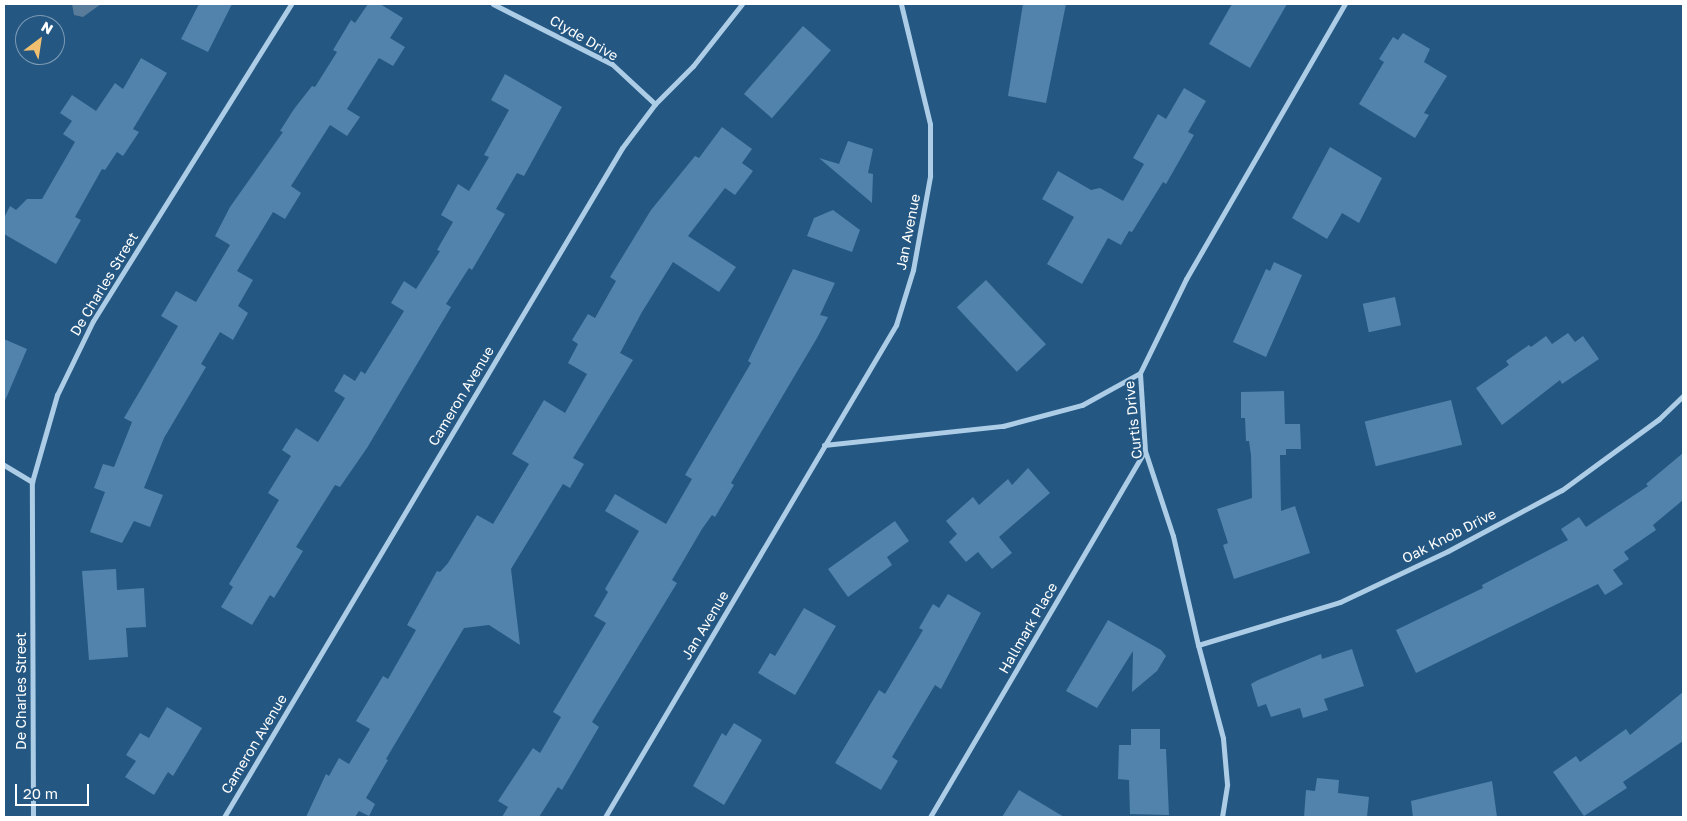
<!DOCTYPE html>
<style>
body{margin:0}
#map{position:relative;width:1687px;height:821px;overflow:hidden;background:#245782;font-family:"Golos Text",sans-serif}
div>[style]{position:absolute}
[style*='--x']{left:calc(var(--x)*1px);top:calc(var(--y)*1px);width:calc(var(--w)*1px);rotate:calc(var(--a)*1deg)}
.water>*{inset:0;background:#587c9a}
.building>*{inset:0;background:#5183ac;transform-origin:0 0}
.minor>*{height:5px;margin:-2.5px;padding:0 2.5px;transform-origin:2.5px;border-radius:2.5px;background:#adcde7}
span{translate:-50% -50%;white-space:nowrap;text-align:center;line-height:1.15;-webkit-text-stroke:4px #245782;paint-order:stroke}
.street-label{font-size:14px;color:#fff}
.frame{position:absolute;inset:0;border:5px solid #fff;pointer-events:none}
.north{position:absolute;left:15px;top:15px;width:50px;height:50px;box-sizing:border-box;background:#245782;border:1px solid #7c9ab4;border-radius:50%;rotate:31deg;font-size:14px;font-weight:700;line-height:20px;text-align:center;color:#fff}
.north::after{content:'';display:block;margin:auto;width:18px;height:22px;background:#f1bf70;clip-path:polygon(50% 0,100% 100%,50% 72%,0 100%)}
.scale{position:absolute;left:15px;top:784px;width:74px;height:22px;box-sizing:border-box;border:2px solid #fff;border-top:0;padding-left:6px;font-size:15px;line-height:18px;white-space:nowrap;color:#fff;-webkit-text-stroke:4px #245782;paint-order:stroke}
</style>
<div id="map">
<div class="water">
<i style="clip-path:polygon(72px 4px,101px 4px,83px 17px,74px 15px)"></i>
</div>
<div class="building">
<i style="clip-path:polygon(199px 4px,232px 4px,208px 52px,181px 39px)"></i>
<i style="clip-path:polygon(368px 4px,380px 4px,403px 18px,390px 38px,405px 47px,393px 66px,379px 58px,347px 109px,360px 117px,347px 136px,330px 125px,291px 186px,301px 193px,285px 219px,273px 212px,237px 271px,253px 280px,238px 306px,248px 313px,233px 340px,220px 332px,201px 364px,206px 367px,164px 438px,144px 488px,163px 495px,150px 527px,134px 521px,122px 543px,90px 532px,105px 492px,94px 488px,103px 464px,114px 467px,132px 422px,124px 418px,178px 326px,161px 316px,176px 291px,196px 302px,230px 245px,215px 236px,230px 207px,283px 132px,280px 131px,294px 109px,312px 86px,315px 87px,337px 52px,333px 50px,351px 20px,355px 23px)"></i>
<i style="clip-path:polygon(1023px 4px,1066px 4px,1046px 103px,1008px 96px)"></i>
<i style="clip-path:polygon(1232px 4px,1287px 4px,1250px 68px,1209px 44px)"></i>
<i style="left:803px;top:26px;width:37px;height:90px;rotate:41deg"></i>
<i style="clip-path:polygon(1403px 33px,1430px 49px,1424px 62px,1447px 76px,1424px 113px,1429px 115px,1415px 138px,1359px 104px,1384px 62px,1379px 59px,1393px 37px,1398px 40px)"></i>
<i style="clip-path:polygon(141px 58px,167px 73px,133px 129px,139px 132px,123px 156px,117px 152px,105px 170px,102px 169px,75px 217px,81px 220px,56px 264px,4px 234px,4px 218px,10px 206px,16px 210px,27px 199px,42px 199px,75px 142px,63px 134px,72px 121px,60px 113px,72px 95px,96px 111px,115px 83px,123px 89px)"></i>
<i style="clip-path:polygon(505px 74px,562px 107px,524px 176px,517px 173px,496px 209px,505px 214px,472px 270px,469px 268px,446px 304px,451px 307px,367px 448px,340px 487px,335px 485px,296px 547px,303px 551px,274px 598px,270px 595px,252px 625px,221px 607px,233px 587px,229px 584px,279px 500px,268px 493px,291px 456px,282px 450px,296px 428px,318px 442px,345px 398px,334px 391px,344px 374px,355px 381px,361px 371px,365px 374px,404px 311px,391px 303px,404px 281px,416px 289px,440px 251px,437px 250px,453px 222px,441px 215px,458px 184px,469px 191px,489px 157px,484px 155px,509px 110px,491px 100px)"></i>
<i style="clip-path:polygon(1184px 88px,1206px 101px,1188px 132px,1194px 135px,1166px 184px,1163px 182px,1132px 232px,1129px 231px,1121px 245px,1108px 238px,1082px 284px,1047px 264px,1074px 217px,1042px 199px,1058px 171px,1091px 190px,1100px 188px,1123px 201px,1144px 164px,1133px 158px,1158px 114px,1166px 119px)"></i>
<i style="clip-path:polygon(722px 127px,752px 149px,742px 163px,753px 171px,735px 195px,725px 188px,688px 236px,736px 267px,719px 292px,673px 262px,642px 312px,620px 353px,633px 360px,573px 458px,584px 464px,570px 488px,563px 484px,511px 569px,520px 645px,489px 625px,464px 628px,386px 759px,388px 760px,366px 798px,375px 804px,369px 816px,359px 811px,355px 817px,306px 817px,326px 774px,329px 776px,339px 758px,349px 764px,370px 729px,356px 721px,383px 676px,388px 679px,416px 630px,407px 625px,437px 571px,440px 572px,448px 563px,477px 515px,493px 524px,529px 464px,512px 454px,544px 400px,565px 413px,587px 374px,568px 363px,578px 344px,572px 340px,588px 314px,595px 318px,616px 281px,610px 277px,651px 210px,695px 156px,699px 158px)"></i>
<i style="clip-path:polygon(848px 141px,873px 149px,868px 173px,873px 174px,872px 203px,819px 158px,839px 164px)"></i>
<i style="clip-path:polygon(1330px 147px,1382px 178px,1359px 223px,1342px 213px,1327px 239px,1292px 218px)"></i>
<i style="clip-path:polygon(833px 210px,860px 230px,852px 252px,807px 236px,814px 218px)"></i>
<i style="clip-path:polygon(1274px 262px,1302px 275px,1266px 357px,1233px 342px,1266px 269px,1270px 271px)"></i>
<i style="clip-path:polygon(793px 269px,835px 283px,820px 315px,828px 317px,817px 338px,731px 483px,734px 485px,715px 517px,712px 515px,702px 529px,672px 580px,677px 583px,592px 722px,599px 727px,562px 790px,558px 787px,539px 817px,502px 817px,508px 807px,498px 801px,533px 748px,540px 753px,561px 717px,553px 712px,606px 623px,594px 616px,608px 592px,605px 589px,639px 531px,605px 511px,615px 494px,666px 524px,692px 479px,685px 475px,751px 363px,748px 361px)"></i>
<i style="left:986px;top:280px;width:88px;height:40px;rotate:47deg"></i>
<i style="left:1395px;top:297px;width:29px;height:33px;rotate:78deg"></i>
<i style="clip-path:polygon(1568px 333px,1575px 342px,1583px 336px,1599px 359px,1562px 384px,1560px 380px,1502px 425px,1476px 388px,1509px 365px,1506px 361px,1529px 345px,1531px 347px,1546px 336px,1552px 344px)"></i>
<i style="clip-path:polygon(4px 339px,27px 349px,4px 403px)"></i>
<i style="clip-path:polygon(1284px 391px,1285px 424px,1300px 424px,1301px 449px,1286px 449px,1286px 455px,1280px 455px,1281px 511px,1295px 506px,1310px 553px,1234px 579px,1223px 545px,1228px 543px,1217px 509px,1252px 498px,1251px 455px,1249px 441px,1246px 441px,1245px 418px,1241px 418px,1241px 392px)"></i>
<i style="left:1451px;top:400px;width:46px;height:89px;rotate:76deg"></i>
<i style="clip-path:polygon(1683px 453px,1683px 500px,1653px 525px,1656px 530px,1624px 552px,1629px 559px,1613px 570px,1623px 584px,1605px 595px,1598px 584px,1416px 673px,1396px 630px,1483px 588px,1482px 585px,1568px 540px,1561px 529px,1579px 517px,1586px 527px,1648px 486px,1646px 484px)"></i>
<i style="clip-path:polygon(1028px 468px,1050px 493px,999px 537px,1012px 553px,992px 569px,978px 552px,966px 562px,949px 542px,957px 534px,946px 521px,973px 497px,979px 505px,1008px 479px,1012px 485px)"></i>
<i style="clip-path:polygon(895px 521px,909px 541px,887px 557px,892px 565px,848px 597px,828px 569px)"></i>
<i style="clip-path:polygon(116px 569px,117px 590px,144px 588px,146px 627px,126px 628px,128px 657px,89px 660px,82px 571px)"></i>
<i style="clip-path:polygon(948px 594px,981px 613px,941px 689px,935px 685px,892px 757px,898px 761px,881px 790px,835px 763px,879px 690px,885px 694px,923px 630px,919px 628px,933px 604px,939px 608px)"></i>
<i style="clip-path:polygon(804px 608px,836px 626px,795px 695px,758px 673px,770px 653px,775px 656px)"></i>
<i style="clip-path:polygon(1108px 620px,1161px 650px,1166px 656px,1157px 671px,1132px 692px,1133px 651px,1097px 708px,1066px 691px)"></i>
<i style="clip-path:polygon(1352px 649px,1364px 686px,1324px 699px,1328px 710px,1303px 718px,1300px 708px,1271px 717px,1266px 704px,1258px 707px,1251px 684px,1258px 680px,1321px 654px,1322px 659px)"></i>
<i style="clip-path:polygon(1683px 692px,1683px 741px,1623px 782px,1627px 788px,1584px 816px,1553px 772px,1576px 756px,1580px 762px,1626px 729px,1630px 735px)"></i>
<i style="clip-path:polygon(167px 707px,202px 728px,173px 776px,168px 772px,154px 795px,125px 777px,136px 761px,126px 755px,140px 733px,149px 738px)"></i>
<i style="clip-path:polygon(734px 723px,762px 740px,724px 805px,693px 786px,722px 733px,726px 736px)"></i>
<i style="clip-path:polygon(1131px 729px,1160px 729px,1160px 749px,1166px 749px,1169px 815px,1130px 814px,1129px 780px,1118px 779px,1119px 745px,1131px 745px)"></i>
<i style="clip-path:polygon(1317px 778px,1339px 780px,1338px 793px,1369px 797px,1367px 817px,1304px 817px,1306px 790px,1315px 791px)"></i>
<i style="clip-path:polygon(1492px 781px,1497px 817px,1413px 817px,1411px 801px)"></i>
<i style="clip-path:polygon(1019px 790px,1064px 817px,1002px 817px)"></i>
</div>
<div class="minor">
<i style="--x:493;--y:4;--w:133;--a:26.8"></i>
<i style="--x:612;--y:64;--w:59;--a:42.9"></i>
<i style="--x:824;--y:445;--w:180;--a:-6.1"></i>
<i style="--x:1003;--y:426;--w:82;--a:-14.9"></i>
<i style="--x:1082;--y:405;--w:66;--a:-28.9"></i>
<i style="--x:4;--y:465;--w:33;--a:31"></i>
<i style="--x:1198;--y:645;--w:148;--a:-16.8"></i>
<i style="--x:1340;--y:602;--w:119;--a:-25.3"></i>
<i style="--x:1448;--y:551;--w:129;--a:-28.2"></i>
<i style="--x:1562;--y:490;--w:120;--a:-36.2"></i>
<i style="--x:1659;--y:419;--w:33;--a:-44"></i>
<i style="--x:33;--y:817;--w:335;--a:-90.2"></i>
<i style="--x:32;--y:482;--w:91;--a:-74"></i>
<i style="--x:57;--y:395;--w:82;--a:-64.1"></i>
<i style="--x:93;--y:321;--w:374;--a:-58"></i>
<i style="--x:224;--y:817;--w:778;--a:-59.25"></i>
<i style="--x:622;--y:148;--w:55;--a:-53.1"></i>
<i style="--x:655;--y:104;--w:54;--a:-45"></i>
<i style="--x:693;--y:66;--w:79;--a:-51.7"></i>
<i style="--x:605;--y:817;--w:572;--a:-59.4"></i>
<i style="--x:896;--y:325;--w:58;--a:-72.8"></i>
<i style="--x:913;--y:270;--w:96;--a:-79.7"></i>
<i style="--x:930;--y:176;--w:52;--a:-90"></i>
<i style="--x:930;--y:124;--w:123;--a:-103.6"></i>
<i style="--x:930;--y:817;--w:424;--a:-59.6"></i>
<i style="--x:1222;--y:817;--w:33;--a:-81"></i>
<i style="--x:1227;--y:784;--w:46;--a:-95"></i>
<i style="--x:1223;--y:738;--w:96;--a:-105"></i>
<i style="--x:1198;--y:645;--w:112;--a:-102.9"></i>
<i style="--x:1173;--y:536;--w:89;--a:-108.2"></i>
<i style="--x:1145;--y:451;--w:78;--a:-93.7"></i>
<i style="--x:1140;--y:373;--w:105;--a:-63.9"></i>
<i style="--x:1186;--y:279;--w:318;--a:-60"></i>
</div>
<div class="street-label">
<span style="left:584px;top:38px;rotate:30deg">Clyde Drive</span>
<span style="left:908px;top:232px;rotate:-79deg">Jan Avenue</span>
<span style="left:104px;top:284px;rotate:-59deg">De Charles Street</span>
<span style="left:461px;top:396px;rotate:-59deg">Cameron Avenue</span>
<span style="left:1133px;top:420px;rotate:-96deg">Curtis Drive</span>
<span style="left:1449px;top:536px;rotate:-27deg">Oak Knob Drive</span>
<span style="left:705px;top:625px;rotate:-59deg">Jan Avenue</span>
<span style="left:1028px;top:628px;rotate:-60deg">Hallmark Place</span>
<span style="left:21px;top:691px;rotate:-90deg">De Charles Street</span>
<span style="left:254px;top:744px;rotate:-59deg">Cameron Avenue</span>
</div>
<div class="frame"></div>
<div class="north">N</div>
<div class="scale">20 m</div>
</div>
